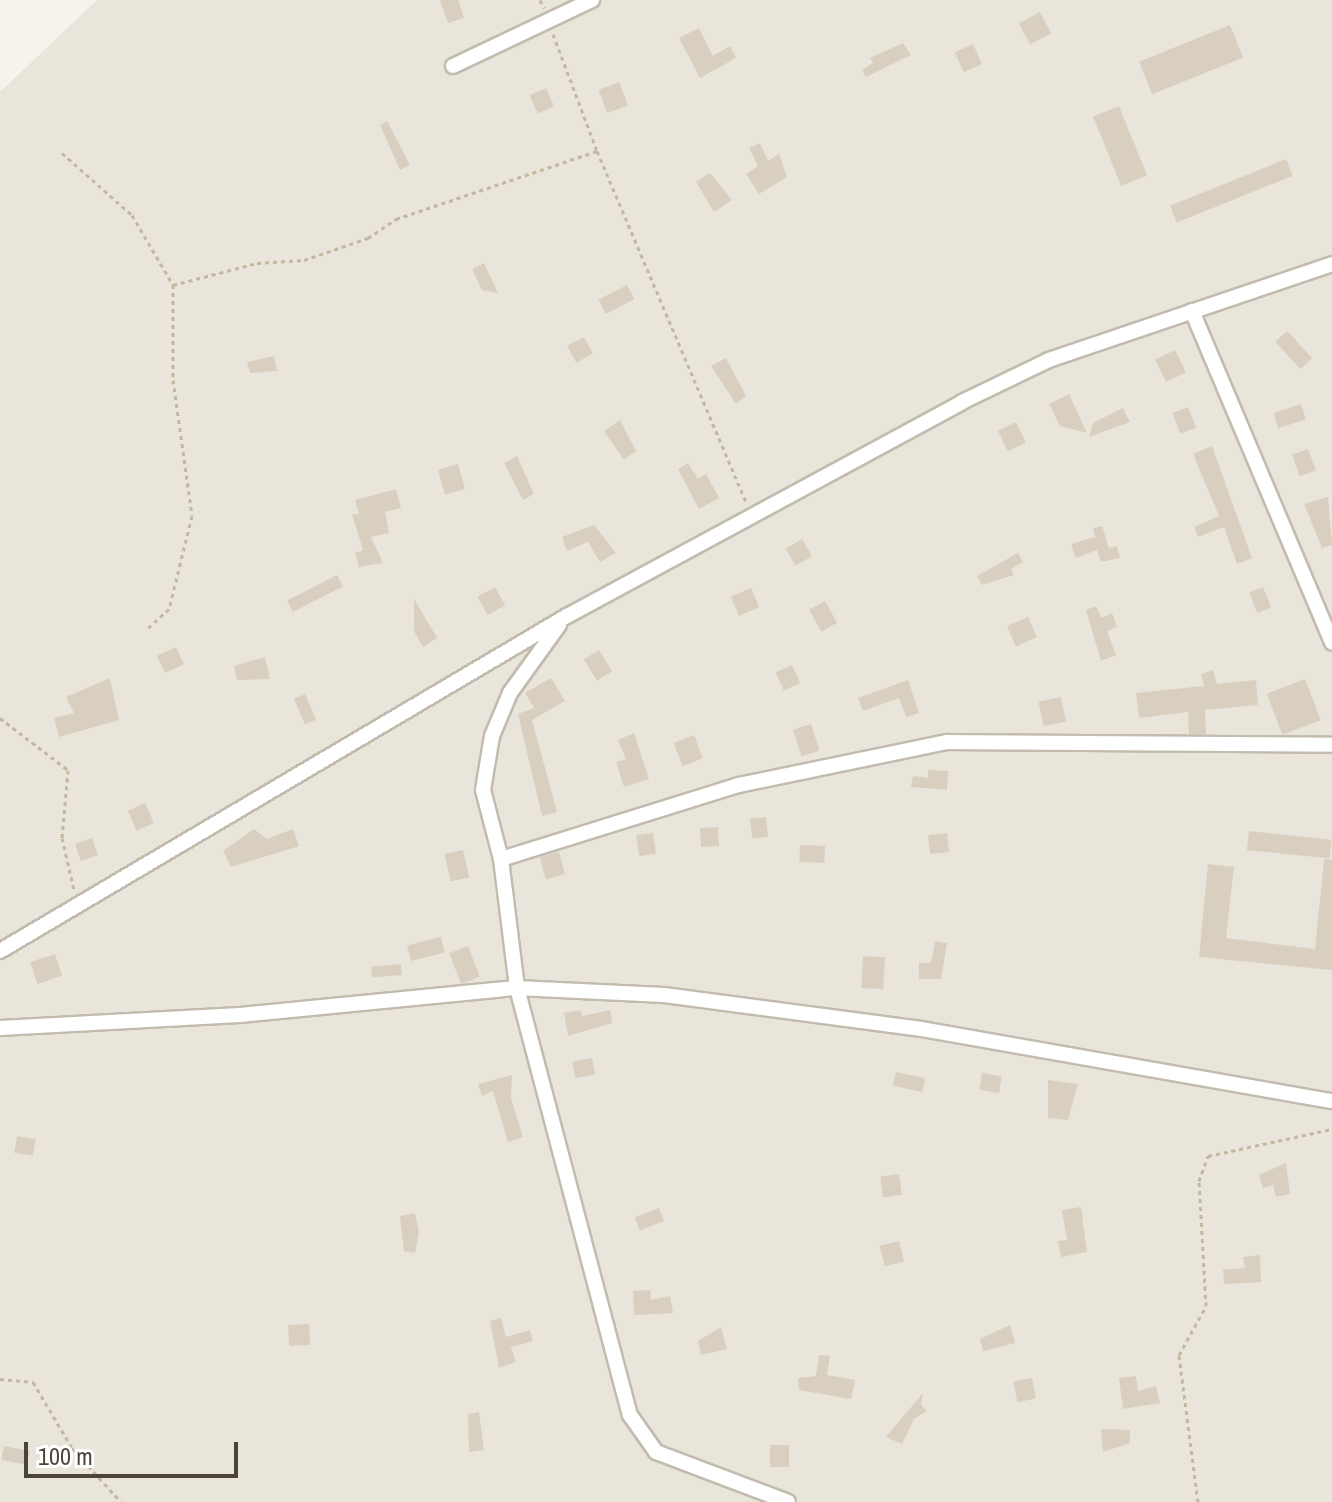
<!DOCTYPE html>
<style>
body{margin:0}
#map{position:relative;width:1332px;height:1502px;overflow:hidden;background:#f6f3ec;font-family:"Archivo Narrow",sans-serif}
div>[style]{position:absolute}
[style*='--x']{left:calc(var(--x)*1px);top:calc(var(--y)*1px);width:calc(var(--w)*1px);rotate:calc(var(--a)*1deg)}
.residential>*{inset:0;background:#eae5da}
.building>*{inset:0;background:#d8cfc1;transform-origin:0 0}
.path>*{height:3px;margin-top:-1.5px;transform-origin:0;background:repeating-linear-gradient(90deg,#c4b79f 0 4px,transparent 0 8px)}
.roads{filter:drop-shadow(2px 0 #c2bbae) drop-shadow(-2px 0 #c2bbae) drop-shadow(0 2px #c2bbae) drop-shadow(0 -2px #c2bbae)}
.minor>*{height:14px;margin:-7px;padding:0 7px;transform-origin:7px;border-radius:7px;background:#fff}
span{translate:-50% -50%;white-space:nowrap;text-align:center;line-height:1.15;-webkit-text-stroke:6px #fff;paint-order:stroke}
.scale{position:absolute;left:24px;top:1442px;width:214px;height:36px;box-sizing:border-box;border:4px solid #4b4439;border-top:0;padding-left:10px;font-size:24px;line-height:28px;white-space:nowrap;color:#4b4439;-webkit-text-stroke:6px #fff;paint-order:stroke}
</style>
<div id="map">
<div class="residential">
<i style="clip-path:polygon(97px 0,1332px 0,1332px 1502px,0 1502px,0 92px)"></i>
</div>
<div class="building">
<i style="clip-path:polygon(440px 0,458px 0,464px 18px,448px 23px)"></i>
<i style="left:1040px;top:12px;width:24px;height:24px;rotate:62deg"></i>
<i style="left:1230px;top:25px;width:35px;height:98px;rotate:68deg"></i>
<i style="clip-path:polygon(699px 28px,713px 56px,730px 46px,736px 58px,700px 78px,679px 38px)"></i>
<i style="clip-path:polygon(903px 43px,911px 55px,866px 77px,862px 70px,873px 63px,870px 58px)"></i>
<i style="left:973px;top:44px;width:22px;height:20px;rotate:66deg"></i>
<i style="left:619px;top:82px;width:25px;height:22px;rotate:69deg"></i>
<i style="left:546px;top:88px;width:20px;height:18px;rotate:66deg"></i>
<i style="left:1119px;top:106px;width:75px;height:28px;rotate:68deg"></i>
<i style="clip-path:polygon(387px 121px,410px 165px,400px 170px,380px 125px)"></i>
<i style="clip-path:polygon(760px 143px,768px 161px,779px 154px,787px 177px,759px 194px,746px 174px,758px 166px,749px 148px)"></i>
<i style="left:1286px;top:159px;width:18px;height:125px;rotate:68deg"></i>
<i style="clip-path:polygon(710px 173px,732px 200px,714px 212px,696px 182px)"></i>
<i style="clip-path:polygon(484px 263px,498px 293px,482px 290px,472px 269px)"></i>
<i style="left:627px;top:285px;width:16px;height:32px;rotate:63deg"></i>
<i style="left:1287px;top:331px;width:37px;height:16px;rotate:47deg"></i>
<i style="left:584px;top:337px;width:19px;height:19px;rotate:62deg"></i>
<i style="left:1175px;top:350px;width:25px;height:22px;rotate:64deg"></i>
<i style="clip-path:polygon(274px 356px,277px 371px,250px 373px,247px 362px)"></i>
<i style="clip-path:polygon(726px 358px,746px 396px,736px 404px,711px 366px)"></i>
<i style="clip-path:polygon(1069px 394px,1087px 433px,1060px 426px,1049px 404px)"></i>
<i style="left:1301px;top:404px;width:16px;height:29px;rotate:72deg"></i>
<i style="left:1188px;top:407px;width:22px;height:17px;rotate:68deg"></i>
<i style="clip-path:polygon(1123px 408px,1130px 422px,1089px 437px,1093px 423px)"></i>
<i style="clip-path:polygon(620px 420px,636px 451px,624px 460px,604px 431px)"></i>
<i style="left:1016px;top:422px;width:23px;height:20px;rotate:65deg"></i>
<i style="clip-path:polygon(1212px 446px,1252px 558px,1237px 564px,1224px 527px,1198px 537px,1194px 527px,1219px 516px,1193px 454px)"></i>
<i style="left:1308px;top:449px;width:23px;height:17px;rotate:70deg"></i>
<i style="clip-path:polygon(517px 456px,534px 494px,523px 500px,504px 463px)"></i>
<i style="clip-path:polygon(688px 463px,698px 479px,706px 474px,719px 498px,699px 509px,678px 469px)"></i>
<i style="left:458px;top:464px;width:26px;height:21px;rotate:74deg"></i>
<i style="clip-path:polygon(396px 489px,401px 508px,385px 512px,389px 533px,371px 537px,383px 563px,359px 567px,355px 553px,363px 550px,352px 514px,359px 514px,355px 500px)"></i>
<i style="clip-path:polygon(1328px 497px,1332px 545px,1322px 548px,1304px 504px)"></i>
<i style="clip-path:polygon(594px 525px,616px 553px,600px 562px,588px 542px,567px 551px,562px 537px)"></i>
<i style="clip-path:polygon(1102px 526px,1109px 548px,1117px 546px,1120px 558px,1101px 562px,1097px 550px,1076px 558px,1071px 544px,1095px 537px,1093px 528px)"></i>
<i style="left:802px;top:539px;width:20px;height:19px;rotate:60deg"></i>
<i style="clip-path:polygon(1018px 553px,1023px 562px,1011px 569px,1014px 575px,982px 585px,977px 576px)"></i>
<i style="left:337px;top:575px;width:13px;height:56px;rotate:63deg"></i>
<i style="left:495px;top:587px;width:21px;height:20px;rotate:61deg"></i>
<i style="left:1263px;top:587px;width:22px;height:15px;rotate:68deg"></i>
<i style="left:751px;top:588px;width:21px;height:22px;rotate:67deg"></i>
<i style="clip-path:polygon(414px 599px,437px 638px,423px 647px,414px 631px)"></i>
<i style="left:825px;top:601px;width:25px;height:18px;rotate:61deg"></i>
<i style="clip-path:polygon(1096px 606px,1101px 618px,1112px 613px,1117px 627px,1107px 631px,1116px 655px,1101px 661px,1086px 610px)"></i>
<i style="left:1028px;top:617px;width:22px;height:23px;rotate:66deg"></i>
<i style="left:176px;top:647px;width:19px;height:21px;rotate:65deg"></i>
<i style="left:599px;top:650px;width:25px;height:18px;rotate:58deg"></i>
<i style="clip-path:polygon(265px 657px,270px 679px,237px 680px,234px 666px)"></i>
<i style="left:792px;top:665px;width:20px;height:18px;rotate:66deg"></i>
<i style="clip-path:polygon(1213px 670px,1217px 684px,1256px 680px,1258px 705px,1205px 710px,1206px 734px,1189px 734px,1188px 712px,1139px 718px,1136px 693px,1204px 686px,1201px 674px)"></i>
<i style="clip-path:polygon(110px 678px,119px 720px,59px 737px,54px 718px,74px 713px,66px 697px)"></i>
<i style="clip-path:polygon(551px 678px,565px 701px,532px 720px,557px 812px,542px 816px,518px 714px,534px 708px,525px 693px)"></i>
<i style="left:1305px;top:679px;width:44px;height:41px;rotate:69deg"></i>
<i style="clip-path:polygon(908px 680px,919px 713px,906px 717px,899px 698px,863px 711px,858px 698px)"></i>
<i style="left:305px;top:694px;width:28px;height:12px;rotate:67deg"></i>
<i style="left:1061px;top:697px;width:25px;height:23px;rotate:78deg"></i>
<i style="left:811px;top:724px;width:28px;height:19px;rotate:72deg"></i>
<i style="clip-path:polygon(634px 733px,649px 779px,624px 787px,616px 762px,626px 759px,618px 740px)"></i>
<i style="left:694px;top:735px;width:25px;height:22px;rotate:69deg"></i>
<i style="clip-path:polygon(928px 770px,948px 771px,947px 790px,911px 787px,913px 776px,928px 778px)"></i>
<i style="left:145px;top:803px;width:22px;height:19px;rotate:66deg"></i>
<i style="left:766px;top:817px;width:20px;height:16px;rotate:84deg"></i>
<i style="left:718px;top:827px;width:19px;height:18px;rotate:87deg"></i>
<i style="clip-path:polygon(254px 829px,267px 839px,293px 829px,299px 846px,231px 867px,223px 851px)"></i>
<i style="left:1249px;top:831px;width:83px;height:19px;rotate:6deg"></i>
<i style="left:653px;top:833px;width:21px;height:17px;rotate:82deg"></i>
<i style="left:947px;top:833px;width:19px;height:19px;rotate:84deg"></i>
<i style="left:92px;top:838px;width:18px;height:18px;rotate:71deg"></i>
<i style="left:800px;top:845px;width:25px;height:17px;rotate:2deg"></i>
<i style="left:463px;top:850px;width:28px;height:19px;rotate:77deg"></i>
<i style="left:559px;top:852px;width:23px;height:20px;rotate:75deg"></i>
<i style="clip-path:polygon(1324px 859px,1332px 860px,1332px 970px,1199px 957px,1208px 864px,1234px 867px,1226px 938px,1315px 949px)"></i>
<i style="left:441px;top:937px;width:16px;height:35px;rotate:76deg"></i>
<i style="clip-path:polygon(935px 941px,947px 943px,941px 979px,919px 979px,919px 963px,931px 963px)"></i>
<i style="left:468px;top:946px;width:33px;height:20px;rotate:69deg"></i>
<i style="left:55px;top:954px;width:23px;height:26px;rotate:72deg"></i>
<i style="left:863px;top:956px;width:22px;height:32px;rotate:3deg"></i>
<i style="left:401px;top:964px;width:11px;height:30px;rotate:85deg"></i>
<i style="clip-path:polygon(581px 1010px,582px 1016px,610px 1010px,612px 1023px,568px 1036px,564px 1013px)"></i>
<i style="left:592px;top:1058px;width:17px;height:20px;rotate:80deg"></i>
<i style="left:896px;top:1072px;width:30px;height:14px;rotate:12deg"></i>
<i style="left:982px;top:1073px;width:20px;height:17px;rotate:9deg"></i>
<i style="clip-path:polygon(512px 1075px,511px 1098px,523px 1137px,508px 1142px,493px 1091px,482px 1096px,478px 1084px)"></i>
<i style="clip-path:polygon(1048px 1080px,1078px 1084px,1068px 1120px,1048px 1118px)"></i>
<i style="left:17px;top:1136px;width:19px;height:17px;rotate:9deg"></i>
<i style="clip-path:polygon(1286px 1163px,1290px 1194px,1276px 1197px,1273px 1185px,1263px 1188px,1259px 1175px)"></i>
<i style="left:899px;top:1174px;width:21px;height:19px;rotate:82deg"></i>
<i style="clip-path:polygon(1081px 1207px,1087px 1252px,1061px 1257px,1058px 1241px,1067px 1240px,1062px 1210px)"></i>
<i style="left:659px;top:1208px;width:14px;height:26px;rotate:69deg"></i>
<i style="clip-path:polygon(415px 1213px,419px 1232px,415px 1253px,404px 1251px,400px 1216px)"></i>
<i style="left:899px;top:1241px;width:21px;height:20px;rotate:76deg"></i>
<i style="clip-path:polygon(1260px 1255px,1261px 1282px,1224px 1284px,1223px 1270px,1245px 1268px,1243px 1257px)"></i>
<i style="clip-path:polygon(650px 1290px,651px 1300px,670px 1296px,673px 1313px,634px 1315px,633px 1291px)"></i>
<i style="clip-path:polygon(501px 1318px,506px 1337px,530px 1330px,533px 1341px,511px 1347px,516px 1362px,499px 1368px,490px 1321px)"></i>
<i style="left:309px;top:1324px;width:21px;height:21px;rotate:87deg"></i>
<i style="clip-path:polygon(1010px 1325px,1015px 1343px,983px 1351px,980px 1339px)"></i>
<i style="clip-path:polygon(721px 1327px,727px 1349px,701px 1355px,698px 1341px)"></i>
<i style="clip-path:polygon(819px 1355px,830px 1356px,827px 1375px,855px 1380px,851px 1399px,799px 1390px,798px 1378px,816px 1376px)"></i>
<i style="clip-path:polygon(1136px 1376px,1138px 1391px,1156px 1386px,1160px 1403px,1123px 1409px,1119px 1378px)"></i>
<i style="left:1032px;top:1378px;width:21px;height:19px;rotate:79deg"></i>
<i style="clip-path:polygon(923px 1393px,921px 1405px,927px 1411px,914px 1419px,902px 1444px,886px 1437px)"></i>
<i style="clip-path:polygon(479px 1412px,484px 1450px,469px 1452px,468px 1414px)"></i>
<i style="clip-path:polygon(1101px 1429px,1130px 1430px,1130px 1443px,1103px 1452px)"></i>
<i style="left:770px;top:1445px;width:19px;height:22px"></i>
<i style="left:4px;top:1446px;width:26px;height:14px;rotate:11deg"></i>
</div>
<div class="path">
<i style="--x:540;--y:0;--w:9;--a:63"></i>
<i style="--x:553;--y:34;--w:125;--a:69.4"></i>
<i style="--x:62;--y:153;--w:94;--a:41.5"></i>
<i style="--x:132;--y:215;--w:81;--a:59.6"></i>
<i style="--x:173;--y:285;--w:95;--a:90"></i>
<i style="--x:173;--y:380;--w:137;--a:82"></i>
<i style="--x:192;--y:516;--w:96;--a:103.9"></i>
<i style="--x:169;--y:609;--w:31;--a:138"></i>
<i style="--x:173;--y:285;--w:87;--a:-14.7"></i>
<i style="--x:257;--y:263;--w:47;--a:-3.7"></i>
<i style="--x:304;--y:260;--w:68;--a:-19"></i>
<i style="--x:368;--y:238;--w:34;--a:-34"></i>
<i style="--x:396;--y:219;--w:212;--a:-18.7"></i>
<i style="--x:597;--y:151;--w:384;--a:67"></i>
<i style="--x:0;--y:718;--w:86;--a:37.4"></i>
<i style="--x:68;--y:770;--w:68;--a:95"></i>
<i style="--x:62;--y:838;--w:53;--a:77"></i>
<i style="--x:0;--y:1379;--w:33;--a:5"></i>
<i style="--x:33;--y:1382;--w:77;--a:59.4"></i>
<i style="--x:72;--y:1448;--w:73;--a:47.8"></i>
<i style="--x:1198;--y:1502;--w:148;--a:-97.4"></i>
<i style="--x:1179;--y:1355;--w:56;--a:-61.1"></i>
<i style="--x:1206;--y:1306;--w:125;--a:-93.2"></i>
<i style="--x:1199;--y:1181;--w:27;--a:-70"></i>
<i style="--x:1208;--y:1156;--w:127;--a:-12.3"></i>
</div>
<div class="roads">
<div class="minor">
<i style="--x:453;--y:66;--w:154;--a:-25.4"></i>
<i style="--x:1192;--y:311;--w:360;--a:67.1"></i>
<i style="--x:559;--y:625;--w:84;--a:125.8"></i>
<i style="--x:510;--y:693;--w:47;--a:112.7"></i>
<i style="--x:492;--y:736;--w:55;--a:99.5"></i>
<i style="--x:483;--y:790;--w:71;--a:75.4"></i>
<i style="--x:501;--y:859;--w:130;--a:82.9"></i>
<i style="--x:517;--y:988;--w:442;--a:75.2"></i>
<i style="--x:630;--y:1415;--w:45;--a:54.9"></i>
<i style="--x:656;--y:1452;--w:141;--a:20.7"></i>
<i style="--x:501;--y:859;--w:249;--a:-17.3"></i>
<i style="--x:739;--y:785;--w:212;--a:-11.7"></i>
<i style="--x:947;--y:742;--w:385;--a:0.4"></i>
<i style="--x:0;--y:951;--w:659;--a:-30.58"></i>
<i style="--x:567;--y:616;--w:449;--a:-28.4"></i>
<i style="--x:962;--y:402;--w:97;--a:-25.8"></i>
<i style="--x:1049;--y:360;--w:299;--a:-18.7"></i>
<i style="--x:0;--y:1028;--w:240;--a:-3.1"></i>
<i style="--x:240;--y:1015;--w:278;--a:-5.6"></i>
<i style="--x:517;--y:988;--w:147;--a:2.7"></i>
<i style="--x:664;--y:995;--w:260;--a:7.5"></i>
<i style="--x:922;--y:1029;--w:416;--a:10"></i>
</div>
</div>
<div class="scale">100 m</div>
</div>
